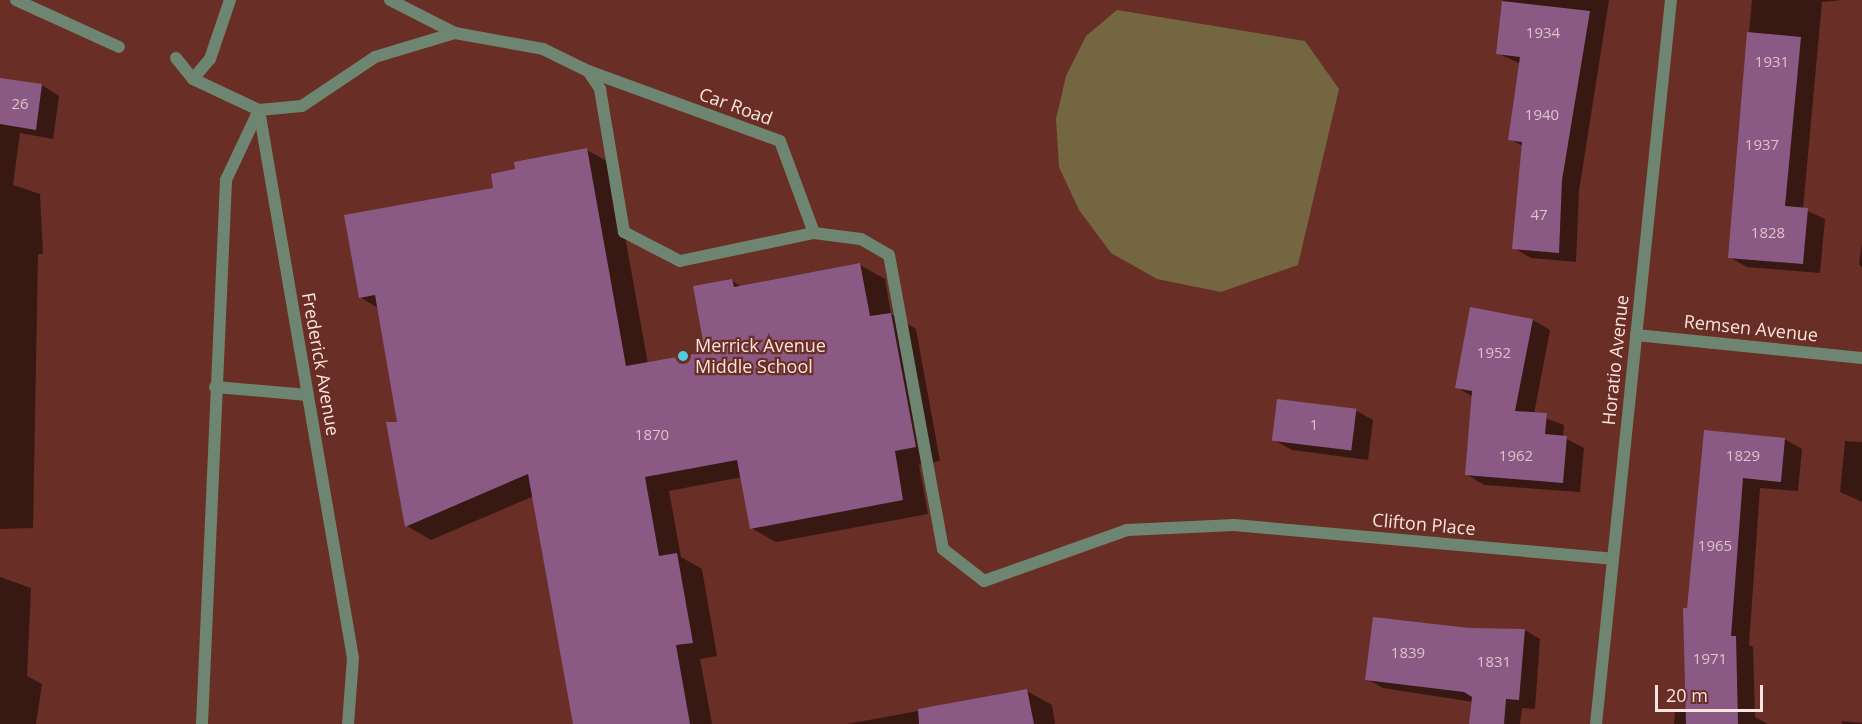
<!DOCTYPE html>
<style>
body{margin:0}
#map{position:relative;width:1862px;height:724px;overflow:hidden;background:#692e25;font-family:"Open Sans",sans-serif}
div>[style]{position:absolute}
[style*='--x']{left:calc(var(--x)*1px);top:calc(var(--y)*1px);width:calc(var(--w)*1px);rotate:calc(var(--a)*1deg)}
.green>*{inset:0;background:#746640}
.shadow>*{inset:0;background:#0007}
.building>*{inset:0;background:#8a5a85;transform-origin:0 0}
.service>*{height:12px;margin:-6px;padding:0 6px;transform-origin:6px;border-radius:6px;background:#6e8572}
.minor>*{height:12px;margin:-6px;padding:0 6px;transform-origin:6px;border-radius:6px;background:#6e8572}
.dots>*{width:16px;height:16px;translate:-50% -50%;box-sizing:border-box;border:3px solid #692e25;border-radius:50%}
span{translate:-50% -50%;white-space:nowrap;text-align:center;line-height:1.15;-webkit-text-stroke:4.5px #692e25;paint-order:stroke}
.number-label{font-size:15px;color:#dfc2c8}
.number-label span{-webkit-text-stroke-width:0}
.street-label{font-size:18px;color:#fbe4df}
.poi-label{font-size:18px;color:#fbe4df}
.left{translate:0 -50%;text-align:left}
.scale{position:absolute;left:1655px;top:685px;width:108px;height:27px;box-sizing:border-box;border:3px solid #fbe4df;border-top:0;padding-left:8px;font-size:18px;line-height:21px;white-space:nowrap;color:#fbe4df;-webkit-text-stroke:4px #692e25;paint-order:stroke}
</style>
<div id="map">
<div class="green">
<i style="clip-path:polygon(1117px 10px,1305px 41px,1339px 89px,1298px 265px,1221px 292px,1157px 279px,1111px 253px,1079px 210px,1059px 167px,1056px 119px,1066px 76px,1086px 36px)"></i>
</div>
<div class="shadow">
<i style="clip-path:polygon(1503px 0,1609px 0,1579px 191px,1576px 262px,1531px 258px,1514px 248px,1523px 146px,1510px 139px,1521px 64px,1497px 53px)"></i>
<i style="clip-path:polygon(1752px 0,1843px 0,1822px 2px,1803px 209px,1825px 219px,1820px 273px,1747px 267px,1729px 257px)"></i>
<i style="clip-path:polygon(0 79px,42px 85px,59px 96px,53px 139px,20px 133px,13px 185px,40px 194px,43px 254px,38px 254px,33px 528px,0 529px)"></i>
<i style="clip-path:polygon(587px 150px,612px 164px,648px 364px,707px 354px,732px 281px,742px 287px,860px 265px,885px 279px,891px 314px,916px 329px,940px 461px,919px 465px,928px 514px,776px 542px,751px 528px,742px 477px,669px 491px,681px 557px,702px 569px,717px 656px,700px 659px,712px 724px,575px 724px,534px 496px,431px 540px,407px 526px,399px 423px,378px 308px,360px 297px,495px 189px)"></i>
<i style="clip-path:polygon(1862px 243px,1862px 267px,1859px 265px)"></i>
<i style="clip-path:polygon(1533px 320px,1550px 330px,1534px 414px,1564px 425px,1563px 437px,1584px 448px,1580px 492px,1484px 485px,1466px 474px,1473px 397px,1457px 387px)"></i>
<i style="clip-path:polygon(1355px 410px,1373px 420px,1368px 460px,1292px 450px,1274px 440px)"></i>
<i style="clip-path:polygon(1705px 432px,1784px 439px,1802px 449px,1798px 491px,1760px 488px,1749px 645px,1753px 647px,1755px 717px,1768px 724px,1674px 724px,1675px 711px,1687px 712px,1689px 610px)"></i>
<i style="clip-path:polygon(1845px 441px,1862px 442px,1862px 502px,1840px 492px)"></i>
<i style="clip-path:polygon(0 577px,31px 588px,27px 676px,42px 684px,36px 724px,0 724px)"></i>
<i style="clip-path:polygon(1468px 630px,1525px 630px,1540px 639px,1535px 709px,1522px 708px,1520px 724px,1471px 724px,1473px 702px,1383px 688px,1367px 679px)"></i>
<i style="clip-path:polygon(1027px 691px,1052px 705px,1055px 724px,847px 724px)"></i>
<i style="clip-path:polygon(1842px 721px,1862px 723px,1862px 724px,1842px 724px)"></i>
</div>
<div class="building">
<i style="clip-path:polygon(1502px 1px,1590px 11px,1562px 180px,1559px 253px,1512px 249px,1522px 142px,1508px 140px,1520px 57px,1496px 54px)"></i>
<i style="clip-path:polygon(1747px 32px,1801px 37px,1785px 206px,1808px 208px,1803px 264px,1728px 258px)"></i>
<i style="clip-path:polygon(0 78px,42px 84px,36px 130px,0 124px)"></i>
<i style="clip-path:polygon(587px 148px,626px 366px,705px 352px,693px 286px,732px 279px,734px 287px,860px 263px,870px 316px,891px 313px,916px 447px,895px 451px,903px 500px,750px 529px,737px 460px,645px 477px,659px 556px,677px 553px,693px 643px,676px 645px,690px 724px,573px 724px,528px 474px,405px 527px,386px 422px,397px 422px,375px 295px,359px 298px,344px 215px,493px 188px,491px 174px,515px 169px,514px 162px)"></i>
<i style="clip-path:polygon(1470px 307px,1533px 319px,1515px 411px,1547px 413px,1545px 434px,1567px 436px,1563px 483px,1465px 475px,1472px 391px,1455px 388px)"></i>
<i style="left:1277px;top:399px;width:80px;height:42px;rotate:7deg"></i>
<i style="clip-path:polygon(1704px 430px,1785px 438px,1781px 482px,1743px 478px,1731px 636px,1736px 636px,1738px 724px,1686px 724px,1683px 608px,1687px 608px)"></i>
<i style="clip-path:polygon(1373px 617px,1469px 628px,1525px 629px,1519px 700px,1506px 699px,1504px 724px,1469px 724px,1472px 697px,1464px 692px,1365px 680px)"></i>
<i style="clip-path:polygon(1027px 689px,1034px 724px,919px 724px,918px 709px)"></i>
</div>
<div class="service">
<i style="--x:390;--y:0;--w:73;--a:26.9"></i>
<i style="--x:588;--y:71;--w:204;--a:20"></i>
<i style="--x:780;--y:141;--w:98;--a:69.7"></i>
<i style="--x:193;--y:79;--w:26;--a:-50"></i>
<i style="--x:210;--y:59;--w:62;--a:-71.3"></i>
<i style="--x:215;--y:387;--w:93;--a:4.9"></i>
<i style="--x:202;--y:724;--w:545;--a:-87.47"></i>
<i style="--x:226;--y:180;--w:77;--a:-64.8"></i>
<i style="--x:259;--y:110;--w:43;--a:-5.3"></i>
<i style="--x:302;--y:106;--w:88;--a:-33.9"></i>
<i style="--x:375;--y:57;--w:84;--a:-16.7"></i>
<i style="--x:455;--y:33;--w:89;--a:10.3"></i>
<i style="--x:543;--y:49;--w:50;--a:26.1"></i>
<i style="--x:588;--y:71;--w:22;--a:56"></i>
<i style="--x:600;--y:89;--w:145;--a:80.5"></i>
<i style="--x:624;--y:232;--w:63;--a:27.4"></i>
<i style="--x:680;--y:261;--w:137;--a:-11.8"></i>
<i style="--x:814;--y:233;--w:47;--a:7.3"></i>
<i style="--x:861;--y:239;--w:32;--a:30"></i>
<i style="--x:889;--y:255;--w:299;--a:79.6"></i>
<i style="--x:943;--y:549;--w:52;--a:38"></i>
<i style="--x:984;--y:581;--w:152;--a:-19.6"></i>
<i style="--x:1127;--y:530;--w:107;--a:-2.7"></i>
</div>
<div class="minor">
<i style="--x:16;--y:0;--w:113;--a:24.5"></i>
<i style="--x:176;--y:58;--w:27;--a:51"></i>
<i style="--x:193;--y:79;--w:73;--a:25.2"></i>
<i style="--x:259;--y:110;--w:556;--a:80.27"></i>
<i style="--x:353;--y:658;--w:66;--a:94.3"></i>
<i style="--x:1636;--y:335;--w:227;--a:5.8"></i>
<i style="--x:1234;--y:525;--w:380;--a:5.1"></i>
<i style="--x:1596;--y:724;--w:728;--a:-84.09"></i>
</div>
<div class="dots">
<i style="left:683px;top:356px;background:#54cade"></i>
</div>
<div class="number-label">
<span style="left:1543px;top:33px">1934</span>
<span style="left:1772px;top:62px">1931</span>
<span style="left:20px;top:104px">26</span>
<span style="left:1542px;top:115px">1940</span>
<span style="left:1762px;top:145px">1937</span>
<span style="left:1539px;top:215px">47</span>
<span style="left:1768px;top:233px">1828</span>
<span style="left:1494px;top:353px">1952</span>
<span style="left:1314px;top:425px">1</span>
<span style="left:652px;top:435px">1870</span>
<span style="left:1516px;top:456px">1962</span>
<span style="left:1743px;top:456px">1829</span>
<span style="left:1715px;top:546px">1965</span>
<span style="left:1408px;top:653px">1839</span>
<span style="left:1710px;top:659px">1971</span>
<span style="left:1494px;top:662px">1831</span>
</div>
<div class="street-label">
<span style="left:736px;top:106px;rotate:20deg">Car Road</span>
<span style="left:1751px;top:328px;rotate:6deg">Remsen Avenue</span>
<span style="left:1615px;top:360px;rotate:-84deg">Horatio Avenue</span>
<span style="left:321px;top:364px;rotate:80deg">Frederick Avenue</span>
<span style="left:1424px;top:524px;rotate:5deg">Clifton Place</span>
</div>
<div class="poi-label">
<span class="left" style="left:695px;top:356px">Merrick Avenue<br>Middle School</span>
</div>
<div class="scale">20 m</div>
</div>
